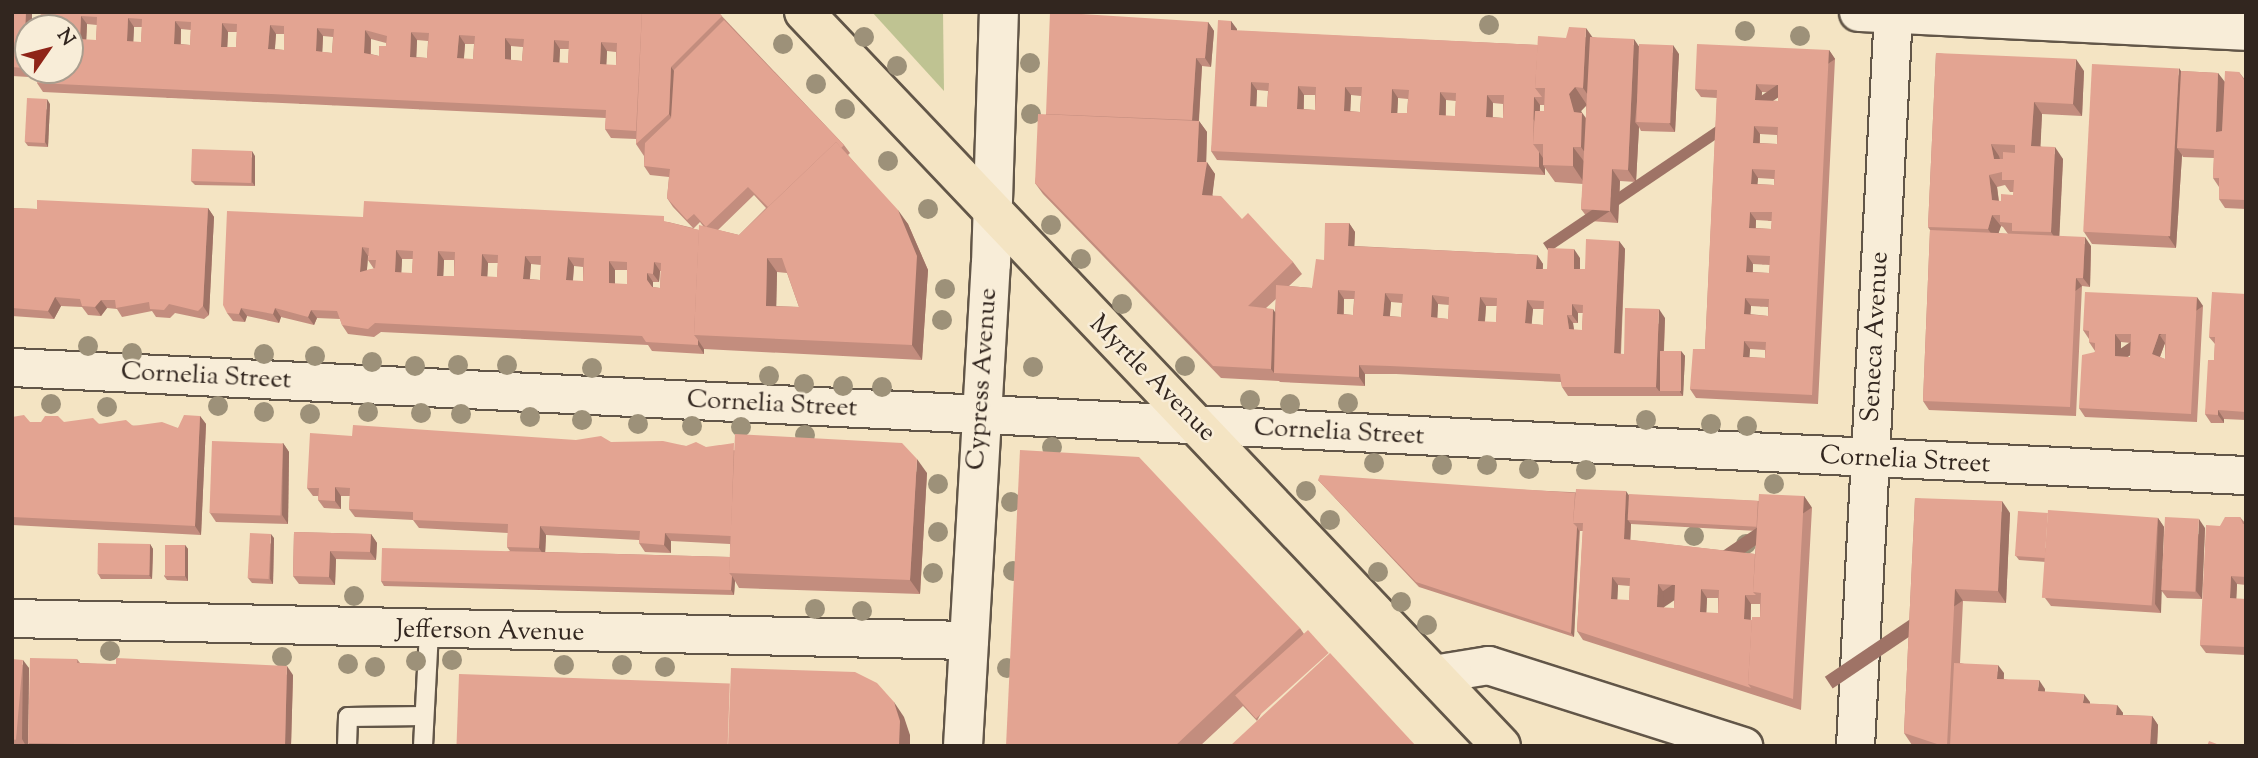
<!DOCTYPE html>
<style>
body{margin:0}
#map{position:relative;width:2258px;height:758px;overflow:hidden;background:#f4e4c3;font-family:"Sorts Mill Goudy",serif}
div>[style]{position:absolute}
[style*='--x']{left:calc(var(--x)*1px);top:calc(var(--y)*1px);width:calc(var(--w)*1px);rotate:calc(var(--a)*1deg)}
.green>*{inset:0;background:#bfc392}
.roads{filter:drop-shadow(2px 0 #625648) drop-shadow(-2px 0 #625648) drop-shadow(0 2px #625648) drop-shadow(0 -2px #625648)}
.service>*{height:18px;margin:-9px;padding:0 9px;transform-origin:9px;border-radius:9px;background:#f8edd8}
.minor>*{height:37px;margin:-18.5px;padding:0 18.5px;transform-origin:18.5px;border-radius:18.5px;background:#f8edd8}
.secondary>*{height:38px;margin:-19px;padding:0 19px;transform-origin:19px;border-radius:19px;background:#f8edd8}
.primary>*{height:38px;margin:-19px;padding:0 19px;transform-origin:19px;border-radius:19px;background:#f4e4c3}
.trees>*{width:20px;height:20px;margin:-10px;border-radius:50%;background:#9d9179}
.wall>*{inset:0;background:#c38d7e}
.shaded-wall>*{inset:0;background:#9f7366;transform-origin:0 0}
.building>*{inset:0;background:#e3a492;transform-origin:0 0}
span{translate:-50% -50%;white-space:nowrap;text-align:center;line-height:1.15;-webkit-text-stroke:5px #f8edd8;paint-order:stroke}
.street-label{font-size:26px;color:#32261f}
.frame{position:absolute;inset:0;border:14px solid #32261f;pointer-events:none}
.north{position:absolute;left:14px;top:14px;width:70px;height:70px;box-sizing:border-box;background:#f8edd8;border:2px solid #a99d8e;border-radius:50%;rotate:55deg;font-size:19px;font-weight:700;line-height:28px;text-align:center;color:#32261f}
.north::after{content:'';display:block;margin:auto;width:24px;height:32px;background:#8f2418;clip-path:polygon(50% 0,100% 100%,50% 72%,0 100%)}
</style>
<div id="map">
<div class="green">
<i style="clip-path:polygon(872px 12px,943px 12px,944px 91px)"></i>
</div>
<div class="roads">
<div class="service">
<i style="--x:347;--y:746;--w:29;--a:-88"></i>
<i style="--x:348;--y:717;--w:76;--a:-0.8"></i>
<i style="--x:423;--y:746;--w:115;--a:-87"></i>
</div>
<div class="minor">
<i style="--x:1858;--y:12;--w:388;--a:2.8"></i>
<i style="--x:12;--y:367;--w:2237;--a:2.77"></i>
<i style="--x:12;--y:618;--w:957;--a:1.32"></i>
<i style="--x:1433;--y:674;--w:56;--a:-9.3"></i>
<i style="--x:1488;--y:665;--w:268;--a:17.6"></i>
<i style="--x:1855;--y:746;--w:735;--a:-87.04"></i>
</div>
<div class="secondary">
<i style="--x:963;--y:746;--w:483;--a:-86.7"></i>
<i style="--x:991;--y:264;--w:252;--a:-88.2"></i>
</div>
<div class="primary">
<i style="--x:804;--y:12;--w:1012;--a:46.48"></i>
</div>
</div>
<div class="trees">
<i style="left:1489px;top:25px"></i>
<i style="left:1745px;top:31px"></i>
<i style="left:1800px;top:36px"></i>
<i style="left:864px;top:37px"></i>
<i style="left:783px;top:44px"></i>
<i style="left:1030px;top:63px"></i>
<i style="left:897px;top:66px"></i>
<i style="left:816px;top:84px"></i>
<i style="left:845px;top:109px"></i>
<i style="left:1031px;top:114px"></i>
<i style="left:888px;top:161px"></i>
<i style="left:928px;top:209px"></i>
<i style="left:1051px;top:225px"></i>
<i style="left:1081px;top:259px"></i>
<i style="left:945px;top:289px"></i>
<i style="left:1122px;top:304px"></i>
<i style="left:942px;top:320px"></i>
<i style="left:88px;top:346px"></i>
<i style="left:132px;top:353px"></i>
<i style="left:264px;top:354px"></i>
<i style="left:315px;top:356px"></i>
<i style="left:372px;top:362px"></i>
<i style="left:458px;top:365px"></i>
<i style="left:507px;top:365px"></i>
<i style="left:415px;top:366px"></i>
<i style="left:1185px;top:366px"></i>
<i style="left:1033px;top:367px"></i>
<i style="left:592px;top:368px"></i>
<i style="left:769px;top:376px"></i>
<i style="left:804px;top:384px"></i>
<i style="left:843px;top:386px"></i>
<i style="left:882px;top:387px"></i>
<i style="left:1250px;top:400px"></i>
<i style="left:1348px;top:403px"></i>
<i style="left:51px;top:404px"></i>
<i style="left:1290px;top:404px"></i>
<i style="left:218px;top:406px"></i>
<i style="left:107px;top:407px"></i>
<i style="left:264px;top:412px"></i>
<i style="left:368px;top:412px"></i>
<i style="left:421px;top:413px"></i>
<i style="left:310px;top:414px"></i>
<i style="left:461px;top:414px"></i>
<i style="left:530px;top:417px"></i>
<i style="left:582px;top:420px"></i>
<i style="left:1646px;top:420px"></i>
<i style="left:638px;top:424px"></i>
<i style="left:1711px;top:424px"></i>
<i style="left:692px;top:426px"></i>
<i style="left:1747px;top:426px"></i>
<i style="left:741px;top:427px"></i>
<i style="left:805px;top:435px"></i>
<i style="left:1052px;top:447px"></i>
<i style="left:1374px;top:463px"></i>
<i style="left:1442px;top:465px"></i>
<i style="left:1487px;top:465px"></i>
<i style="left:1529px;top:469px"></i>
<i style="left:1586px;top:470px"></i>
<i style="left:938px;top:484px"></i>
<i style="left:1774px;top:484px"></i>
<i style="left:1306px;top:491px"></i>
<i style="left:1011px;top:502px"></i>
<i style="left:1330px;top:520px"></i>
<i style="left:938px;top:532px"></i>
<i style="left:1694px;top:536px"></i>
<i style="left:1746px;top:544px"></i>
<i style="left:1013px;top:571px"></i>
<i style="left:1378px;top:572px"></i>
<i style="left:933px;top:573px"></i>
<i style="left:354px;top:596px"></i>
<i style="left:1401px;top:602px"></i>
<i style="left:815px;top:609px"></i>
<i style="left:862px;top:611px"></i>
<i style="left:1427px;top:625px"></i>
<i style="left:110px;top:651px"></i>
<i style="left:282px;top:657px"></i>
<i style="left:452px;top:660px"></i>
<i style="left:416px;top:661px"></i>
<i style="left:348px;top:664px"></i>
<i style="left:564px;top:665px"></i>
<i style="left:622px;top:665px"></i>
<i style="left:375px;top:667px"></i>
<i style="left:665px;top:667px"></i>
<i style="left:1007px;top:668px"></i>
</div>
<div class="wall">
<i style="clip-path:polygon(12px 12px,32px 12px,32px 28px,28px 28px,28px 70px,30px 70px,29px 77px,12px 76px)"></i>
<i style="clip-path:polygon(evenodd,41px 12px,718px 12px,844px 145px,850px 153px,848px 155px,908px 224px,928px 270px,922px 360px,704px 349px,704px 354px,652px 351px,648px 345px,381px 332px,374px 337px,348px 334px,342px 325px,340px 319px,317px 318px,314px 325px,281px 317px,279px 323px,247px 316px,245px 322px,233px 321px,227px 313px,363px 217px,668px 222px,693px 228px,673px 207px,667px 198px,669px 177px,650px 175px,644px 166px,644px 156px,636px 144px,636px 139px,611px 138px,605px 129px,606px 118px,43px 92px,37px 83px,41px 12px,87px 24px,97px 25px,96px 40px,86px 40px,87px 24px,41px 12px,134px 27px,142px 27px,141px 42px,133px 42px,134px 27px,41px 12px,181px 29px,191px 30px,190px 45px,181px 44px,181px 29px,41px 12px,228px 32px,237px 32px,236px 47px,227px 47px,228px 32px,41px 12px,276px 34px,284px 34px,284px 50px,275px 49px,276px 34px,41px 12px,323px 36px,333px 37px,332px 53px,322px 52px,323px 36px,41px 12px,371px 39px,386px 43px,386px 46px,379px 56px,371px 54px,371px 39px,41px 12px,417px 40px,428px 41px,427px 58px,416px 57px,417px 40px,41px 12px,465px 44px,474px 44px,473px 59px,464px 59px,465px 44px,41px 12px,511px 46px,523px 47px,522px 61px,511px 60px,511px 46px,41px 12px,560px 49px,569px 49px,568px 63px,559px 63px,560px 49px,41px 12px,607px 51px,616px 52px,616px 65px,606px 65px,607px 51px,41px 12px,754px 195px,766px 208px,739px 235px,718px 230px,754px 195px,41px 12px,700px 222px,703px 226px,699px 230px,693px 229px,700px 222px,41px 12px,368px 256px,369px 256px,368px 260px,374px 269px,367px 270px,368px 256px,41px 12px,402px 259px,413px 259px,412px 273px,401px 273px,402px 259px,41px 12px,444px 260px,454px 260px,454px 276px,443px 276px,444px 260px,41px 12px,488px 263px,498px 263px,497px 277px,487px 277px,488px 263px,41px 12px,531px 264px,541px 265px,540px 280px,530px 279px,531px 264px,41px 12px,574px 266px,583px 267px,583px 281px,573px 281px,574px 266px,41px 12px,615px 270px,627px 270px,627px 284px,615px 284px,615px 270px,41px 12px,660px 271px,661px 271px,660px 288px,653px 287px,653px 282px,659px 282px,660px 271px,41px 12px,777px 272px,787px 273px,799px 307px,776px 306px,777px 272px)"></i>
<i style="clip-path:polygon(evenodd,1231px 21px,1237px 31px,1538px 45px,1566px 38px,1592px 37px,1679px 54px,1675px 132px,1641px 131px,1639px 127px,1636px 182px,1620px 181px,1618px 223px,1590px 221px,1581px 209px,1583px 184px,1555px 182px,1545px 168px,1545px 175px,1217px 160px,1211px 151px,1231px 21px,1257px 90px,1268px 91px,1267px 107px,1256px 107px,1257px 90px,1231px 21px,1304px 95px,1315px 95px,1315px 110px,1304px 109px,1304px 95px,1231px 21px,1351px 95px,1361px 96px,1360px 112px,1350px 111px,1351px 95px,1231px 21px,1398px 98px,1408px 99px,1407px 113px,1397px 113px,1398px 98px,1231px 21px,1446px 100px,1456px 101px,1455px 116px,1446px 116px,1446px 100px,1231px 21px,1493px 103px,1503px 104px,1503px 118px,1493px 117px,1493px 103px,1231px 21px,1540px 105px,1544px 105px,1544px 111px,1540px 111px,1540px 105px,1231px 21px,1586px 105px,1586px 118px,1581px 111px,1586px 105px)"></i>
<i style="clip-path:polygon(evenodd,1208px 22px,1214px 31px,1211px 67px,1202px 66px,1199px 121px,1207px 132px,1206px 162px,1215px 174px,1212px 195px,1293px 262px,1302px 274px,1289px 286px,1312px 288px,1324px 260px,1349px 223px,1355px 232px,1354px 246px,1537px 255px,1543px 264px,1543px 269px,1547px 269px,1580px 258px,1580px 269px,1585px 269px,1619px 241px,1625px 249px,1621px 354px,1624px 354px,1665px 318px,1664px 351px,1681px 351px,1685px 356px,1683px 396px,1568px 396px,1562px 387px,1561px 382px,1396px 374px,1365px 374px,1365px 386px,1280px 382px,1279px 381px,1221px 378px,1043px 194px,1035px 183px,1046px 114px,1208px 22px,1276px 299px,1275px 313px,1266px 308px,1276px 299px,1208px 22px,1344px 299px,1354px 299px,1353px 315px,1344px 314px,1344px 299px,1208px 22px,1391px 302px,1402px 303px,1401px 317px,1390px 316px,1391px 302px,1208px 22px,1438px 304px,1449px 305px,1448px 319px,1437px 318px,1438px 304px,1208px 22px,1486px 306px,1497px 306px,1496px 322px,1485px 322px,1486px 306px,1208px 22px,1533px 309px,1544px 309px,1543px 325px,1531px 324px,1533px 309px,1208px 22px,1578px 313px,1583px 313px,1582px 330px,1574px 330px,1573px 323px,1578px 323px,1578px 313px)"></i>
<i style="clip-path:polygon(evenodd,1829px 50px,1835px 59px,1818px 404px,1696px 398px,1690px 389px,1705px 349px,1717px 98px,1701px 97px,1695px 89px,1829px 50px,1762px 92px,1778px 93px,1778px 101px,1761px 100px,1762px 92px,1829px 50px,1760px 134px,1777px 135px,1777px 144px,1760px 143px,1760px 134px,1829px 50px,1758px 178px,1774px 179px,1774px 185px,1757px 184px,1758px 178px,1829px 50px,1756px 220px,1772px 221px,1771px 229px,1756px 228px,1756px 220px,1829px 50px,1753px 264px,1770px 265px,1769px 273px,1753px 272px,1753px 264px,1829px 50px,1751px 306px,1768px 307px,1768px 316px,1750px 314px,1751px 306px,1829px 50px,1750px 349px,1765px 350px,1765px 358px,1749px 357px,1750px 349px)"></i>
<i style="clip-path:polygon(evenodd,1936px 53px,2084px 71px,2082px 116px,2042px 114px,2040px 146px,2063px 159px,2059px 236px,2091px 246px,2090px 287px,2082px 286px,2076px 416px,1929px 410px,1923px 401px,1930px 230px,1928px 227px,1936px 53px,2005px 185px,2010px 192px,2014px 192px,2013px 195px,2001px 201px,1999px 201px,1997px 187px,2005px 185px,1936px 53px,2001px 226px,2003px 227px,2008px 234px,1998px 233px,2001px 226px)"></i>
<i style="clip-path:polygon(2181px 71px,2218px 73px,2224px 82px,2239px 72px,2246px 81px,2246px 209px,2225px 208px,2219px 199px,2219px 187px,2213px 178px,2214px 158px,2183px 157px,2182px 155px,2176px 248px,2092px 244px,2084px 232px)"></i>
<i style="clip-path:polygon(50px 104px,48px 147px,28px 146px,25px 142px)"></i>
<i style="clip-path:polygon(255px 156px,255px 186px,195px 185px,191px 181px)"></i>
<i style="clip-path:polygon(12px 208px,37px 209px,208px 208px,214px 217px,209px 315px,204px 319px,175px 313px,170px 318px,156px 317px,152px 311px,122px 317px,117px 309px,107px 308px,101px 316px,88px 315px,82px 307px,61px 306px,54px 319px,12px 316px)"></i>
<i style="clip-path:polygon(2246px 294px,2246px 420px,2224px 419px,2224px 423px,2211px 423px,2205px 414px,2214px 360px,2215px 344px,2209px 337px)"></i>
<i style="clip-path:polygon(evenodd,2203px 306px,2197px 422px,2085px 417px,2079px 408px,2095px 351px,2089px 342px,2089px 339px,2083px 330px,2203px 306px,2121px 342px,2131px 343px,2130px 357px,2121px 357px,2121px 342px,2203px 306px,2165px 343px,2165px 359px,2160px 357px,2165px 343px)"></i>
<i style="clip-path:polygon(200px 416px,206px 424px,201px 535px,12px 525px,12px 417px,30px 422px,64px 422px,178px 428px)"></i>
<i style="clip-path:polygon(evenodd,352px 436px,611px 442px,706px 447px,927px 473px,920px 594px,739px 588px,735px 581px,734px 595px,384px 586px,381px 581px,510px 551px,507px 547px,508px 533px,419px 528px,413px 520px,355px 517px,349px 509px,350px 496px,341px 496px,341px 509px,324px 508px,318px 500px,318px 496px,313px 496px,307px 488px,352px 436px,546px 535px,639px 540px,639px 543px,645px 552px,671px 553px,671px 541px,730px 544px,730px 557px,545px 552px,546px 535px)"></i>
<i style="clip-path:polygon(283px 443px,289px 452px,288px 524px,216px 522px,210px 513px)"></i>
<i style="clip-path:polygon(evenodd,1318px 480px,1758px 501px,1804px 496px,1812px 508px,1801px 710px,1583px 640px,1577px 631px,1583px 531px,1580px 531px,1574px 637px,1419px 587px,1318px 480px,1631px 524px,1757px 531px,1755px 554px,1630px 540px,1631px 524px,1318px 480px,1618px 585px,1630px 586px,1629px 600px,1617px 600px,1618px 585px,1318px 480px,1664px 593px,1674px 593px,1674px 608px,1664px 608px,1664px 593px,1318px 480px,1707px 598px,1718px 598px,1718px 613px,1706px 613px,1707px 598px,1318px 480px,1751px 604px,1760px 604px,1760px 617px,1752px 620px,1751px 620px,1751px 604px)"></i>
<i style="clip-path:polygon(1915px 498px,2010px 513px,2006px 603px,1963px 601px,1960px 663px,2004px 673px,2004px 679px,2045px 689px,2045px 692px,2090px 702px,2090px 704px,2117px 705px,2123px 713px,2123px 715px,2152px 716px,2158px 725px,2157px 745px,2163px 746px,1915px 746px,1912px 745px,1904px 733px)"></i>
<i style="clip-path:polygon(2240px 517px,2246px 524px,2246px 585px,2237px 584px,2236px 599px,2246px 599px,2246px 655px,2206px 653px,2200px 645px,2220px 526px)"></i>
<i style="clip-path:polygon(2158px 518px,2164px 527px,2162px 569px,2205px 528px,2202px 599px,2167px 598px,2161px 590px,2161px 613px,2051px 606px,2045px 598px,2046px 562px,2019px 560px,2016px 556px)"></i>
<i style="clip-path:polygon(294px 532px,371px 534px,377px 543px,376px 560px,336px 559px,335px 585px,299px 584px,293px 576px)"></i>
<i style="clip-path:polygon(274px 538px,273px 584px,252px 583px,248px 578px)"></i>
<i style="clip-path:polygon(150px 544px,153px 549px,152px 579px,101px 579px,98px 574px)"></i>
<i style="clip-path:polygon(185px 545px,188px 549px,188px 581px,167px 580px,164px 576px)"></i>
<i style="clip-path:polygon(1300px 628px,1304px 634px,1257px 721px,1243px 706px,1200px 746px,1006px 746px)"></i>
<i style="clip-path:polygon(12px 659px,29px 668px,28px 746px,12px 746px)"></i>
<i style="clip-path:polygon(77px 659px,80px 663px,293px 675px,291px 746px,30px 746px,28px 743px)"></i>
</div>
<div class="shaded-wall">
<i style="clip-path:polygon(26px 12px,32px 12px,32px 28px,28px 28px,28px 70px,30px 70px,29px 77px,23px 68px)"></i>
<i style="clip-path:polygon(81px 16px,87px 24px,86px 48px,80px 39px)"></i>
<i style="clip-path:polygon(128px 18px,134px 27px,133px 50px,127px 41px)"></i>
<i style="clip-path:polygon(175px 21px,181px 29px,180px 53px,174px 44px)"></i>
<i style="clip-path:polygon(1231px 21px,1237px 29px,1237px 39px,1231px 30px)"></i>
<i style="clip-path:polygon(1208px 22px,1214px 31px,1211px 67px,1205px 58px)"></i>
<i style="clip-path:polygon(222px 23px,228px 32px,227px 55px,221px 47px)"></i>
<i style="clip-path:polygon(270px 25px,276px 34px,274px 58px,268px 49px)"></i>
<i style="clip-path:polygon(317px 28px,323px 36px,322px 60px,316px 51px)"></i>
<i style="clip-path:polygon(1586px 28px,1598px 45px,1595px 105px,1583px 88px)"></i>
<i style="clip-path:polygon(365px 30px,371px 39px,370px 61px,364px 53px)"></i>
<i style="clip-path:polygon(411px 32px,417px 40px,416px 66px,410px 57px)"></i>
<i style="clip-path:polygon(459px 35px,465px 44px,463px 67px,457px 58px)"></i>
<i style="clip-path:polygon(505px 38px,511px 46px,511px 68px,505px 59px)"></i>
<i style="clip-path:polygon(1634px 39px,1642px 51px,1635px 122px,1639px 127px,1636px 182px,1628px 170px)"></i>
<i style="clip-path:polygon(554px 40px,560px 49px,559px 71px,553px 62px)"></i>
<i style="clip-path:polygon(601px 42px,607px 51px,606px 73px,600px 64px)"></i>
<i style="clip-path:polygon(1673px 45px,1679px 54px,1675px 132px,1669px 123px)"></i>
<i style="left:1829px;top:50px;width:11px;height:345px;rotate:56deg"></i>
<i style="clip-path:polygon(1196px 58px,1202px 66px,1198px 132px,1192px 123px)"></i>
<i style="clip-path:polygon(2076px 59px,2084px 71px,2082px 116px,2073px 104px)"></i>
<i style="clip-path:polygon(671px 67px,680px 79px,677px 126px,669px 114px)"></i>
<i style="clip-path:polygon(2179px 68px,2187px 80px,2177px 148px,2182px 155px,2176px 248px,2168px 236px)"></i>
<i style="clip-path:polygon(2218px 73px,2225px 82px,2222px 140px,2216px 132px)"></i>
<i style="clip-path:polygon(1251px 82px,1257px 90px,1256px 115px,1250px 106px)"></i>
<i style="clip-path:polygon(1756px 84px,1762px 92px,1761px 108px,1755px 100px)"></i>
<i style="clip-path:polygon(1298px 86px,1304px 95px,1303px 117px,1297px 109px)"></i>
<i style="clip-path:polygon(1345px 87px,1351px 95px,1350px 119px,1344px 111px)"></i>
<i style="clip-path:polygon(1575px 87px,1587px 105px,1581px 111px,1582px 113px,1594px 130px,1593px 164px,1581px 147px,1569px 94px)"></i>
<i style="clip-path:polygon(1392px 89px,1398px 98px,1397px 121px,1391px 113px)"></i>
<i style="clip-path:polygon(1440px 92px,1446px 100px,1445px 124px,1439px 115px)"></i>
<i style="clip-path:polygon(1487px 95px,1493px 103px,1492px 126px,1486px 117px)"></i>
<i style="clip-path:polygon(1534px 97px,1540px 105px,1539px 127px,1533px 119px)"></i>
<i style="clip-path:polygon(47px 99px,50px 104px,48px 147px,45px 142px)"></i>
<i style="clip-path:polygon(2034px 102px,2042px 114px,2040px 158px,2031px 146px)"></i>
<i style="clip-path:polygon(1199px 121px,1207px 132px,1206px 169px,1207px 162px,1215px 174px,1211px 207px,1202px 195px,1197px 162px)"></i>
<i style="clip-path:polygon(1754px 126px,1760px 134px,1759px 152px,1753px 143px)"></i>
<i style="clip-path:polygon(1991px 144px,1999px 156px,2003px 170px,1994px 159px)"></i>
<i style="clip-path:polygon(1573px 147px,1586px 164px,1585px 184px,1573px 166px)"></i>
<i style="clip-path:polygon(2055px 147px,2063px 159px,2059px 244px,2051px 232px)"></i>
<i style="clip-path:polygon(252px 151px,255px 156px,255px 186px,252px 182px)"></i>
<i style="clip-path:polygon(1539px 152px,1545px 161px,1543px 165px,1545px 168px,1545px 175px,1539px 167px)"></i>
<i style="clip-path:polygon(1612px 169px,1620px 181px,1618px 223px,1610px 211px)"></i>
<i style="clip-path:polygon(1752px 169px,1758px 178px,1757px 192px,1751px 184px)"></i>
<i style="clip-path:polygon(1989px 175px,1997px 187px,2000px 212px,1992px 200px)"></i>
<i style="clip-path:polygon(208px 208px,214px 217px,209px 315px,203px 306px)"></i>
<i style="clip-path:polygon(898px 210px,908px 224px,928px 270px,922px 360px,912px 345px)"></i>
<i style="clip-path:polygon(1750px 212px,1756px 220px,1755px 236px,1749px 228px)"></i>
<i style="clip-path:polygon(1992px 215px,2001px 226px,1996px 241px,1988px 229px)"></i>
<i style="clip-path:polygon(1349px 223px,1355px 232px,1354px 255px,1348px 246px)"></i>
<i style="clip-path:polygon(2085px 237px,2091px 246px,2090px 287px,2083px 278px)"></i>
<i style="clip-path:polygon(1619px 241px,1625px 249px,1620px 362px,1614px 353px)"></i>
<i style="clip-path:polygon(362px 247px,368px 256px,366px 280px,360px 272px)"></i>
<i style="clip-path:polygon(1574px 249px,1580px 258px,1580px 278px,1574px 269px)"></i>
<i style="clip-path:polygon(396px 250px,402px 259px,401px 281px,395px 272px)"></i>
<i style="clip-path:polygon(438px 251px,444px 260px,443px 284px,437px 276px)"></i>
<i style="clip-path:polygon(482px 254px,488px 263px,487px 285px,481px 276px)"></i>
<i style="clip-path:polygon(1537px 255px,1543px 264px,1542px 277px,1536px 269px)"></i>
<i style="clip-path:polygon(1747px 255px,1753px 264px,1752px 280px,1746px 272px)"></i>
<i style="clip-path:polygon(525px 256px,531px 264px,529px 287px,523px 279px)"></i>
<i style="clip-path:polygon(568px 257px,574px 266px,572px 289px,566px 280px)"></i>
<i style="clip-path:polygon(767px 258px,777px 272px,776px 320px,766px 306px)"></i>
<i style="clip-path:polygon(609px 261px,615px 270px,615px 292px,609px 283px)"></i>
<i style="clip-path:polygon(654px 262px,660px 271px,659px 282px,653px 274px)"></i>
<i style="clip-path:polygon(647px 273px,653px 282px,653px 288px,647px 280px)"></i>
<i style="left:2076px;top:278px;width:10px;height:129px;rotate:53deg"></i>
<i style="clip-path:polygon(1338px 290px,1344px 299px,1343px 323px,1337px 314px)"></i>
<i style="clip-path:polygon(1385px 293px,1391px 302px,1389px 324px,1383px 316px)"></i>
<i style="clip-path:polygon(1432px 295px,1438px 304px,1437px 326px,1431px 317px)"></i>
<i style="clip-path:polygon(55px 297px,61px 306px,54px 319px,48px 311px)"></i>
<i style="clip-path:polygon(1480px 297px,1486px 306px,1484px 330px,1478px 321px)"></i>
<i style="left:2197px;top:297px;width:11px;height:117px;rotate:56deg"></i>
<i style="clip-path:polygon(1745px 298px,1751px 306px,1750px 323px,1744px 314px)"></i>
<i style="clip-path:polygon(101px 300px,107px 308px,101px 316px,95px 307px)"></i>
<i style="clip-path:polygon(1527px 300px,1533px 309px,1531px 332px,1525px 323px)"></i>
<i style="clip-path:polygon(1572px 304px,1578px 313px,1578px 323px,1572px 315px)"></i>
<i style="clip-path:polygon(241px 308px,247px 316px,245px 322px,239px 314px)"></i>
<i style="clip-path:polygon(275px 308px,281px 317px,279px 323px,273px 314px)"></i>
<i style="clip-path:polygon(1273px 309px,1281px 321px,1274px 373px,1271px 369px)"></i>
<i style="clip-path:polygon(1659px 309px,1665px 318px,1662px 391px,1659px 391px,1656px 387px)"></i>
<i style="clip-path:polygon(311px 310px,317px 318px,314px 325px,308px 317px)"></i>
<i style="clip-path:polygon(1567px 315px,1573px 323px,1575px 338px,1569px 329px)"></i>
<i style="clip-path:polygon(2115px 334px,2121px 342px,2121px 365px,2115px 356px)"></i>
<i style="clip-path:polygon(2159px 334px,2165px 343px,2158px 362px,2152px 354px)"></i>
<i style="clip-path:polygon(698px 340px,704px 349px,704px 354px,698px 345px)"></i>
<i style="clip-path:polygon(1744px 341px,1750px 349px,1749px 365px,1743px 357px)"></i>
<i style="clip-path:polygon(1681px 351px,1685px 356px,1683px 396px,1680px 392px)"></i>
<i style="clip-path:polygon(1359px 365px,1365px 374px,1365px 386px,1359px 377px)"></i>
<i style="clip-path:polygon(2218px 410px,2224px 419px,2224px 423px,2218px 415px)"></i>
<i style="clip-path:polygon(200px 416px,206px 424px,201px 535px,195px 526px)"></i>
<i style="clip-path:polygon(283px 443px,289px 452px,288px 524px,282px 515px)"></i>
<i style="clip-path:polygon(917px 459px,927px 473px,920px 594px,910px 580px)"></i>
<i style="clip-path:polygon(335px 487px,341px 496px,341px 509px,335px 501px)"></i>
<i style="clip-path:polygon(1626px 491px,1632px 500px,1628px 520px,1631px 524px,1630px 548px,1624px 539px)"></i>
<i style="left:1804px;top:496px;width:14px;height:203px;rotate:56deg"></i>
<i style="clip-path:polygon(2002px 501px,2010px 513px,2006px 603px,1998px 591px)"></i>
<i style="clip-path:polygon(2158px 518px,2164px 527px,2161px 613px,2155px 604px)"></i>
<i style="clip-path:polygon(2199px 519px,2205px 528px,2202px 599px,2196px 591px)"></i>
<i style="clip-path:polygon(540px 526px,546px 535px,545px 557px,539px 548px)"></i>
<i style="clip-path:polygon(1577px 527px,1579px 531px,1574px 637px,1571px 633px)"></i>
<i style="clip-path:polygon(665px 533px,671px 541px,671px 553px,664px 545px)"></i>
<i style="clip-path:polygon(271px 534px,274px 538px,273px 584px,270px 579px)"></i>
<i style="clip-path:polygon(371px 534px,377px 543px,376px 560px,370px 552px)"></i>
<i style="clip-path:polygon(150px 544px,153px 549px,152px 579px,149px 575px)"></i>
<i style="clip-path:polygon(185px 545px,188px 549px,188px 581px,185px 576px)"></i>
<i style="clip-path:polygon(330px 551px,336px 559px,335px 585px,329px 577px)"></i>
<i style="clip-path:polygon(732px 576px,735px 581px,734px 595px,731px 590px)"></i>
<i style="clip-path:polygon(2231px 576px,2237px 584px,2236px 607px,2230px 598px)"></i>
<i style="clip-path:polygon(1612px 577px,1618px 585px,1617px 608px,1611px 599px)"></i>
<i style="clip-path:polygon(1658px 584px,1664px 593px,1663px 616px,1657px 607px)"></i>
<i style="clip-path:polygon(1701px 589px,1707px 598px,1706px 621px,1700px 612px)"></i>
<i style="left:1955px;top:589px;width:14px;height:157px;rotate:56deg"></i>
<i style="clip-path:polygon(1745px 595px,1751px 604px,1750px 628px,1744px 619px)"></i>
<i style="clip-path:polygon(23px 660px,29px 668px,28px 746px,26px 746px,22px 739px)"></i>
<i style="clip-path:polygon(1998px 665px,2004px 673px,2003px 687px,1997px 679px)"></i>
<i style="clip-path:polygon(287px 666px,293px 675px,291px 746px,285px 746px)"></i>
<i style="clip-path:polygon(2039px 680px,2045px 689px,2044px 700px,2038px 691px)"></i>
<i style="clip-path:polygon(2084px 694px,2090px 702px,2089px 712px,2083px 703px)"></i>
<i style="clip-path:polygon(894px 702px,904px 717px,910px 735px,910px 746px,899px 746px)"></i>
<i style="clip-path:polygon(2117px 705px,2123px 713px,2122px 724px,2116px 715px)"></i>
<i style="clip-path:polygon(2152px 716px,2158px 725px,2157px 746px,2150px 746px)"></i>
</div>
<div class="building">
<i style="clip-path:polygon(12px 12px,26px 12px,23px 68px,12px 67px)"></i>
<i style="clip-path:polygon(evenodd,41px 12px,642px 12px,636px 131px,605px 129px,606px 110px,37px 83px,38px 70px,70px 70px,70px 28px,40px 28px,41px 12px,81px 16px,97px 17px,96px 40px,80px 39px,81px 16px,41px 12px,128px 18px,142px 19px,141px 42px,127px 41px,128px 18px,41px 12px,175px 21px,191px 22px,190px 45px,174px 44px,175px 21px,41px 12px,222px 23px,237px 24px,236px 47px,221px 47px,222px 23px,41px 12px,270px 25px,284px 26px,284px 50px,268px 49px,270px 25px,41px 12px,317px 28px,334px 29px,332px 53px,316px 51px,317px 28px,41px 12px,365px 30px,387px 36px,386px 46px,379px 46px,379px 56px,364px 53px,365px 30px,41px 12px,411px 32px,429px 33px,427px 58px,410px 57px,411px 32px,41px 12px,459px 35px,475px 36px,473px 59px,457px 58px,459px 35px,41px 12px,505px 38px,524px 39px,522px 61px,505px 59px,505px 38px,41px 12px,554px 40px,569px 41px,568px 63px,553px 62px,554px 40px,41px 12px,601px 42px,617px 43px,616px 65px,600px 64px,601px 42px)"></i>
<i style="clip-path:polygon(642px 12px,718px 12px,722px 16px,671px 67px,669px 114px,636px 144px)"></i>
<i style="clip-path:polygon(1050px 12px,1208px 22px,1205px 58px,1196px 58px,1192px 120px,1046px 114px)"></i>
<i style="clip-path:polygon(724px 20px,844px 145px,841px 148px,836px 142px,768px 207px,748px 187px,706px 227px,694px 214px,687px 220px,667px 198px,670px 169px,644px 166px,645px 143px,671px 118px,674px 70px)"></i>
<i style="clip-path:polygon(evenodd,1218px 20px,1231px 21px,1231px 30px,1538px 45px,1535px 88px,1542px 97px,1534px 97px,1533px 144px,1539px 152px,1539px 167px,1211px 151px,1218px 20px,1251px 82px,1269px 83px,1267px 107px,1250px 106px,1251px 82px,1218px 20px,1298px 86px,1316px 87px,1315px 110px,1297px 109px,1298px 86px,1218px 20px,1345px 87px,1362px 87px,1360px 112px,1344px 111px,1345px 87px,1218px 20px,1392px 89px,1409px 90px,1407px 113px,1391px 113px,1392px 89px,1218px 20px,1440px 92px,1456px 93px,1455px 116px,1439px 115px,1440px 92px,1218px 20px,1487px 95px,1504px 95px,1503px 118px,1486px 117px,1487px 95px)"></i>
<i style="clip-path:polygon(1569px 27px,1586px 28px,1583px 88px,1575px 87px,1569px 94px,1574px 112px,1582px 113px,1581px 147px,1573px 147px,1573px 166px,1543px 165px,1543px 144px,1533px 144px,1535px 111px,1544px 111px,1545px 88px,1535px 88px,1538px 36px,1566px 38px)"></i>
<i style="clip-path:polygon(1590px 37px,1634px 39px,1628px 170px,1612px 169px,1610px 211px,1581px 209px)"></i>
<i style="left:1639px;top:44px;width:34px;height:78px;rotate:2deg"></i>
<i style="clip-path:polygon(evenodd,1697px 44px,1829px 50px,1812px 395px,1690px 389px,1693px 349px,1705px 349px,1717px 90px,1695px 89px,1697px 44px,1756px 84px,1778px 85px,1778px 101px,1755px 100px,1756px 84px,1697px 44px,1754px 126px,1778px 127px,1777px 144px,1753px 143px,1754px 126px,1697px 44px,1752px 169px,1775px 170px,1774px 185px,1751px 184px,1752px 169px,1697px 44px,1750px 212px,1772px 212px,1771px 229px,1749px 228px,1750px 212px,1697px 44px,1747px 255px,1770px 256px,1769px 273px,1746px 272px,1747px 255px,1697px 44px,1745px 298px,1769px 299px,1768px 316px,1744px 314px,1745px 298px,1697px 44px,1744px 341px,1766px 342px,1765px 358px,1743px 357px,1744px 341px)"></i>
<i style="clip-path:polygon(evenodd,1936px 53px,2076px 59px,2073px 104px,2034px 102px,2031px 146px,2055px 147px,2051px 232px,2012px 231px,2012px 223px,2000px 222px,2000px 215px,1992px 215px,1988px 229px,1928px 227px,1936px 53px,1991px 144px,2015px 145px,2015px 153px,2003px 152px,2003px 159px,1994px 159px,1991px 144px,1936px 53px,2002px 172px,2002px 180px,2014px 180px,2013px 195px,2001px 194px,2001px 201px,1992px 200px,1989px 175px,2002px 172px)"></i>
<i style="left:2092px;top:64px;width:87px;height:168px;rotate:3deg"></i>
<i style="clip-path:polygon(2181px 71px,2218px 73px,2216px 132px,2222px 131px,2225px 71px,2239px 72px,2246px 83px,2246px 200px,2219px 199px,2219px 178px,2213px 178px,2214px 150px,2177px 148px)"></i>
<i style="left:27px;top:98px;width:20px;height:44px;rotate:3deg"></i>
<i style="clip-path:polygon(1038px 114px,1199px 121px,1197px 162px,1207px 162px,1202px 195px,1221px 196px,1242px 219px,1248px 213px,1293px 262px,1248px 306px,1273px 309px,1271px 369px,1213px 366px,1035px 183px)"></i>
<i style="clip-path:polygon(evenodd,836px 142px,898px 210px,917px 256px,912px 345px,694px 335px,699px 225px,739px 235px,836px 142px,767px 258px,782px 258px,799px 307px,766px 306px,767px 258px)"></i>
<i style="left:192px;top:149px;width:60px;height:32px;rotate:2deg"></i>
<i style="clip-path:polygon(37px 200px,208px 208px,203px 306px,198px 311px,169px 304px,164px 310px,150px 309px,149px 302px,116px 308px,115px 300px,101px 300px,95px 307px,82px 306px,80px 299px,55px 297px,48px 311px,12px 308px,12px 208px,37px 209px)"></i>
<i style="clip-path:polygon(evenodd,364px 201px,664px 216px,664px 221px,699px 230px,694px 335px,698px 340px,698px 345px,646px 342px,642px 336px,375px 323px,368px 329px,342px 325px,337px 311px,311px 310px,308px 317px,275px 308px,273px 314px,241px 308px,239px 314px,227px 313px,223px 305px,227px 211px,363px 217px,364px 201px,362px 247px,369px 248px,368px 260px,376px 260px,375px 268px,360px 272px,362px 247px,364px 201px,396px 250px,413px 251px,412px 273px,395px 272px,396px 250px,364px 201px,438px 251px,455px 252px,454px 276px,437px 276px,438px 251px,364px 201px,482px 254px,498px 255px,497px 277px,481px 276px,482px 254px,364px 201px,525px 256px,541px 256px,540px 280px,523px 279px,525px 256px,364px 201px,568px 257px,584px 258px,583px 281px,566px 280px,568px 257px,364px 201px,609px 261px,627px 262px,627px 284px,609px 283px,609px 261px,364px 201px,654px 262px,661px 263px,660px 288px,652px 287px,647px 280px,647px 273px,653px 274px,654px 262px)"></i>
<i style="clip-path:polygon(evenodd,1325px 223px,1349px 223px,1348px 246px,1537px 255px,1536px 269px,1547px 269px,1548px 248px,1574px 249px,1574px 269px,1585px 269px,1586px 239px,1619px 241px,1614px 353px,1624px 354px,1625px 308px,1659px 309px,1656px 387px,1562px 387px,1560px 374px,1390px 366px,1359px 365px,1359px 377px,1274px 373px,1276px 285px,1312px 288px,1316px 259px,1324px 260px,1325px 223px,1338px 290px,1355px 291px,1353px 315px,1337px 314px,1338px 290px,1325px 223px,1385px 293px,1403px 294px,1401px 317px,1383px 316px,1385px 293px,1325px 223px,1432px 295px,1449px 297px,1448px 319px,1431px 317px,1432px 295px,1325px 223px,1480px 297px,1497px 298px,1496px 322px,1478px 321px,1480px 297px,1325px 223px,1527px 300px,1544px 301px,1543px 325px,1525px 323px,1527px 300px,1325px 223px,1572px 304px,1583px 305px,1582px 330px,1569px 329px,1567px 315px,1572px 315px,1572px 304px)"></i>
<i style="clip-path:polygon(1930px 230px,2085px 237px,2083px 278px,2076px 278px,2070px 407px,1923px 401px)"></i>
<i style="clip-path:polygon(evenodd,2085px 292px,2197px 297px,2191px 414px,2079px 408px,2082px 355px,2095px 352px,2095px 343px,2089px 342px,2089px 331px,2083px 330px,2085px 292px,2115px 334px,2131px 334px,2130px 357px,2115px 356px,2115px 334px,2085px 292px,2159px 334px,2166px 334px,2165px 359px,2152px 354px,2159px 334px)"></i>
<i style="clip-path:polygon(2212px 292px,2246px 294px,2245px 363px,2246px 363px,2246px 412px,2218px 410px,2218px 415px,2205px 414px,2208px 360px,2214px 360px,2215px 337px,2209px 337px)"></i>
<i style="left:1660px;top:351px;width:21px;height:40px"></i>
<i style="clip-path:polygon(24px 415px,30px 422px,41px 422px,45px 416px,58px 416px,64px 422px,93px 418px,99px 424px,126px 420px,133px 426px,162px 422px,178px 428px,184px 415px,200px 416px,195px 526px,12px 517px,12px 417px)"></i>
<i style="clip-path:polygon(353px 425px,576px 440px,601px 436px,611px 442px,663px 441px,686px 446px,696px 442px,706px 447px,734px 443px,731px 536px,665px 533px,664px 545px,639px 543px,640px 531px,540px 526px,539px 548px,507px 547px,508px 524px,413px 520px,413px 512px,349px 509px,350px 488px,335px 487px,335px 501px,318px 500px,319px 488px,307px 488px,310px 433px,352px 436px)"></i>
<i style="clip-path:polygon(735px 434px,902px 443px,917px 459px,910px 580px,729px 573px)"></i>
<i style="left:212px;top:441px;width:71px;height:72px;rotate:2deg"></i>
<i style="clip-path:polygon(1020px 450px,1139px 457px,1300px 628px,1175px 746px,1006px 746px)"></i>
<i style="clip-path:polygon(1320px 475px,1575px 493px,1573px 523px,1577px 527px,1571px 633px,1416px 582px,1318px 480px)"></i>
<i style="clip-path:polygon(evenodd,1576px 489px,1626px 491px,1624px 539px,1755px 554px,1753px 592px,1756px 595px,1745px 595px,1744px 619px,1752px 620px,1748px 684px,1751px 688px,1577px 631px,1583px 523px,1573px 523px,1576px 489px,1612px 577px,1630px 578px,1629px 600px,1611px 599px,1612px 577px,1576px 489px,1658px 584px,1675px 585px,1674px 608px,1657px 607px,1658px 584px,1576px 489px,1701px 589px,1719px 590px,1718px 613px,1700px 612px,1701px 589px)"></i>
<i style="left:1629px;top:494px;width:129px;height:26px;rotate:3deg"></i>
<i style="clip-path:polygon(1759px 494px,1804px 496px,1793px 699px,1748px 684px,1752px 617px,1760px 617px,1761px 593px,1753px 592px)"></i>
<i style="clip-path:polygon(1915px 498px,2002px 501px,1998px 591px,1955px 589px,1947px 746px,1943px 746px,1904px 733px)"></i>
<i style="left:2048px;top:510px;width:110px;height:88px;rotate:4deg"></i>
<i style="left:2018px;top:511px;width:30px;height:45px;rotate:4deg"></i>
<i style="left:2165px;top:517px;width:34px;height:73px;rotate:3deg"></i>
<i style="clip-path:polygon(2225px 517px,2240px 517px,2243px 524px,2246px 524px,2246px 577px,2231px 576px,2230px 598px,2246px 599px,2246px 647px,2200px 645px,2206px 525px,2220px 526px)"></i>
<i style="clip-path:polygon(294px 532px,371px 534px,370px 552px,330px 551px,329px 577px,293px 576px)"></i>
<i style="left:250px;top:533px;width:21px;height:45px;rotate:3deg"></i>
<i style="left:98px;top:543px;width:52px;height:31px;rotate:1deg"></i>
<i style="left:165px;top:545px;width:20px;height:31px"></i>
<i style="clip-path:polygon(382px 548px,730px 557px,729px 573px,732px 576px,731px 590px,381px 581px)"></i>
<i style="left:1308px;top:630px;width:31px;height:98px;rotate:48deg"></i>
<i style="clip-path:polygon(1330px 653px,1416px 746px,1230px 746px)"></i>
<i style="clip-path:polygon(30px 658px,77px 659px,77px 663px,116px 664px,116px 658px,287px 666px,285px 746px,159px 746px,158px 745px,156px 746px,75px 746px,75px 744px,28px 743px)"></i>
<i style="left:12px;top:659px;width:11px;height:80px;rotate:5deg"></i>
<i style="clip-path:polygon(1954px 663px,1998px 665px,1997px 679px,2039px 680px,2038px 691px,2084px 694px,2083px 703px,2117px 705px,2116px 715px,2152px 716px,2150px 746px,1950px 746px)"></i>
<i style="clip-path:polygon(731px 668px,855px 672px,877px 683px,894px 702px,900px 721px,899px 746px,728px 746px)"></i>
<i style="left:459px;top:674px;width:271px;height:72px;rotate:2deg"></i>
<i style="clip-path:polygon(2209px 741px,2222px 746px,2207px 746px)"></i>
</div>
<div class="street-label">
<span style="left:1876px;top:337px;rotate:-87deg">Seneca Avenue</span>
<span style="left:206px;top:377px;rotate:3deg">Cornelia Street</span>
<span style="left:983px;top:379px;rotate:-86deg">Cypress Avenue</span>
<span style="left:1152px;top:379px;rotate:45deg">Myrtle Avenue</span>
<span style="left:772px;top:405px;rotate:3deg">Cornelia Street</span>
<span style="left:1339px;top:433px;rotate:3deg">Cornelia Street</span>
<span style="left:1905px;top:461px;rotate:3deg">Cornelia Street</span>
<span style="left:490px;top:632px;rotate:1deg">Jefferson Avenue</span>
</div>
<div class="frame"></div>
<div class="north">N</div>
</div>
